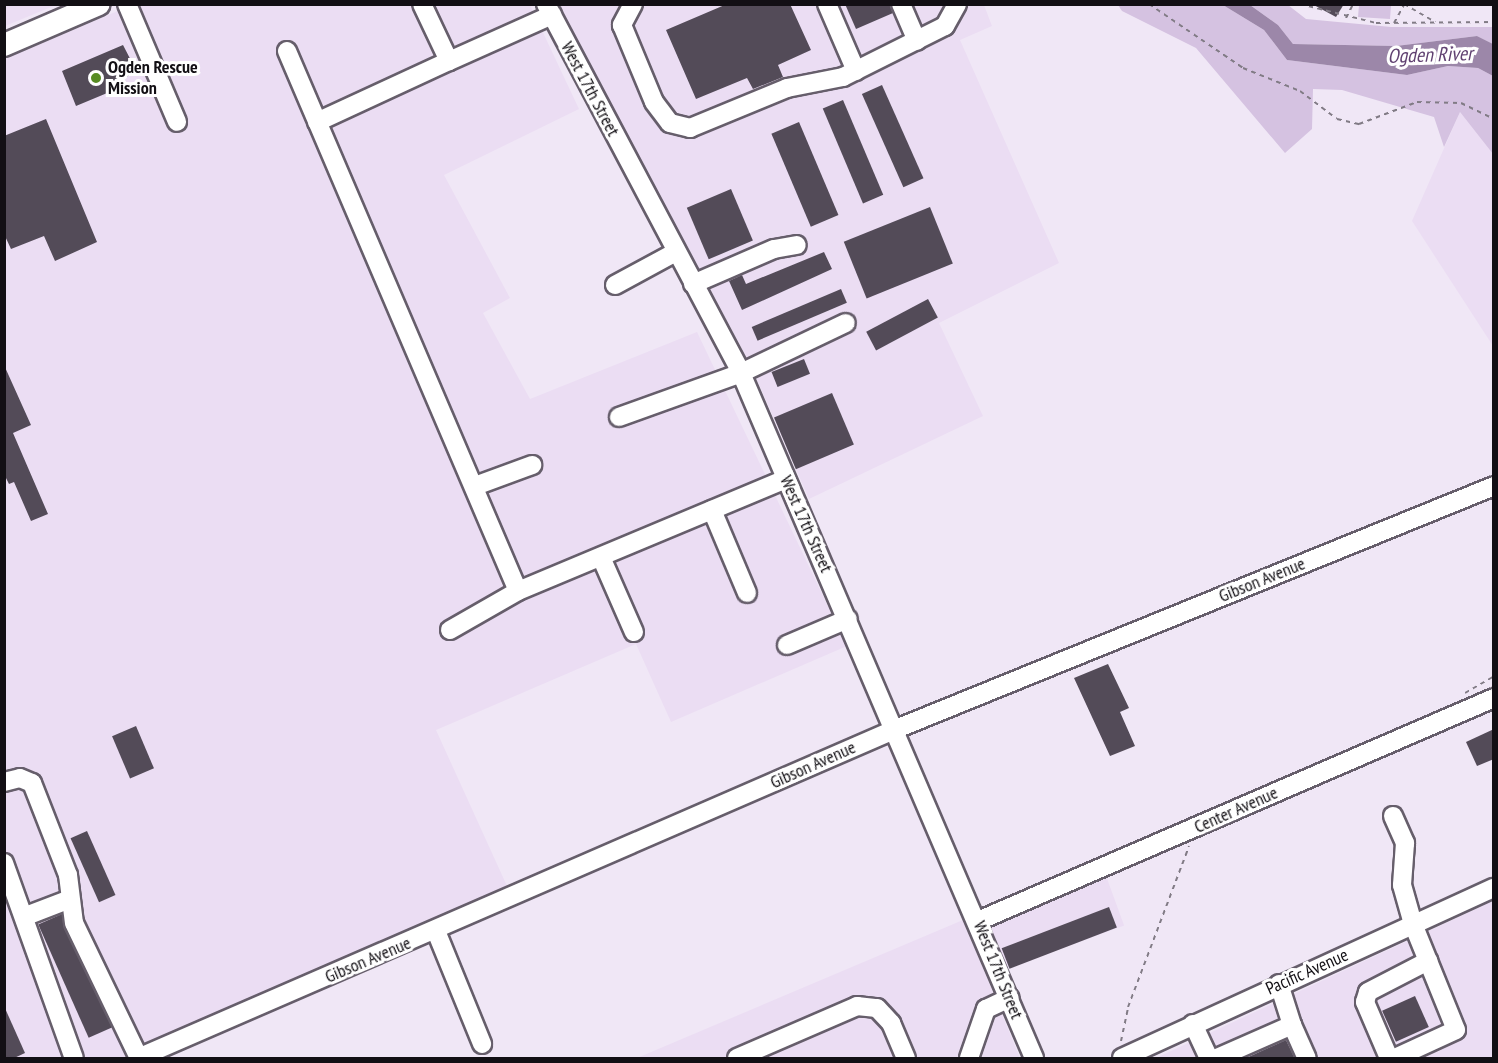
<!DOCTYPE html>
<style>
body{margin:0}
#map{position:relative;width:1498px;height:1063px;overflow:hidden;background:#f0e7f6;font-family:"PT Sans Narrow",sans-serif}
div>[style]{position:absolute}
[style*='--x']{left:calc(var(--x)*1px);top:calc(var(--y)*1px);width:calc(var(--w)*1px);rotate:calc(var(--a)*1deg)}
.built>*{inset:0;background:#ebddf3;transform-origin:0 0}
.green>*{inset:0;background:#d5c2e1}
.water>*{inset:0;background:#9c87a9}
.building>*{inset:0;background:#534b58;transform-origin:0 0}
.path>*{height:2px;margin-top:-1px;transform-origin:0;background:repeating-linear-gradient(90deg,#817b85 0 4.5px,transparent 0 9px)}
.roads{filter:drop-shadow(2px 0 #665e6b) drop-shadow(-2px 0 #665e6b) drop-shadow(0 2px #665e6b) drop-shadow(0 -2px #665e6b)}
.minor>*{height:18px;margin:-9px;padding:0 9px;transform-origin:9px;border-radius:9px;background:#fff}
.major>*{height:22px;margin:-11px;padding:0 11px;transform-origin:11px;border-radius:11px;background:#fff}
.dots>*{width:16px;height:16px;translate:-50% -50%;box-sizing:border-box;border:3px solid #fff;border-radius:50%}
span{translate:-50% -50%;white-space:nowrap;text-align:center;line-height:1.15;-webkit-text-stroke:6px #fff;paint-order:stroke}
.poi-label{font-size:18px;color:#120f14;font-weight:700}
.left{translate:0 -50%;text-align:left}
.street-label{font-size:18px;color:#120f14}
.water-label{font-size:20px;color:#604171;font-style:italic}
.frame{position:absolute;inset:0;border:6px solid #120f14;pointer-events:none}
</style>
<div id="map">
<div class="built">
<i style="clip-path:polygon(5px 4px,56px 4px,56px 5px,5px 26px)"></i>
<i style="clip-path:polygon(132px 5px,530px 5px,579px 109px,444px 175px,510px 298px,483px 313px,530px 399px,697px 332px,847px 646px,671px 722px,636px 644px,436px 730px,507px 886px,144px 1044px,149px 1058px,5px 1058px,4px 59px)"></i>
<i style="clip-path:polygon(558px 5px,984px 5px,992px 26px,960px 40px,1059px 263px,939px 323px,983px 416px,809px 499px,751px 366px)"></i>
<i style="clip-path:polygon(1460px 112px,1493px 154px,1493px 346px,1412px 221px)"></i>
<i style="left:1105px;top:873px;width:56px;height:129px;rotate:70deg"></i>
<i style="clip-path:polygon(1493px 901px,1493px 1058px,1156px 1058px)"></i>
<i style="clip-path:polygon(963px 920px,1020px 1058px,637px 1058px)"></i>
</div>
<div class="green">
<i style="clip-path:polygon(1118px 5px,1223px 5px,1264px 30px,1287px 60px,1407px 75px,1448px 66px,1478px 68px,1493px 76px,1493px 154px,1460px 112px,1444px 147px,1434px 117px,1342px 90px,1313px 89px,1312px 129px,1285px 153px,1196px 48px,1122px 11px)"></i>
<i style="clip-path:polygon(1250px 5px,1288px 5px,1306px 19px,1391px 27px,1493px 27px,1493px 44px,1477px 36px,1396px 46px,1293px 44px,1278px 25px)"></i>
<i style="clip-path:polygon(1359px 5px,1391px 5px,1390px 19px,1358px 17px)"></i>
</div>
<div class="water">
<i style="clip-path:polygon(1223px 5px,1250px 5px,1278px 25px,1293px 44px,1396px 46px,1477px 36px,1493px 44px,1493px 76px,1478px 68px,1448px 66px,1407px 75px,1287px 60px,1264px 30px)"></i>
</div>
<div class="building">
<i style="clip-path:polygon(727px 4px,790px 4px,811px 50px,778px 65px,783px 77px,753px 89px,747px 78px,696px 99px,666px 30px)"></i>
<i style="clip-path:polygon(845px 4px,889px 4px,893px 13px,856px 29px)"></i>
<i style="clip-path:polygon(1312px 4px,1344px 4px,1336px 17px)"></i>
<i style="clip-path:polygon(123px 45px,137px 72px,109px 85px,112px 91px,76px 106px,62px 71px)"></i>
<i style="left:882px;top:85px;width:102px;height:22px;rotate:66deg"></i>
<i style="left:843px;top:100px;width:103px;height:22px;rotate:67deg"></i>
<i style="clip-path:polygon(46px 119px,97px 242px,55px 261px,44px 236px,11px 249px,4px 234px,4px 136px)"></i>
<i style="left:799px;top:122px;width:101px;height:30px;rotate:67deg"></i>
<i style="left:731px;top:189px;width:56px;height:48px;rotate:67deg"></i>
<i style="left:930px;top:207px;width:61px;height:93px;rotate:68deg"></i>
<i style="clip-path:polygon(824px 252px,832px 269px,742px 310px,729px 281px,742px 275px,746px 284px)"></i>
<i style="left:841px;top:289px;width:15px;height:97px;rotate:67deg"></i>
<i style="left:928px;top:299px;width:21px;height:70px;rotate:62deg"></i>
<i style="left:804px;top:359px;width:16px;height:35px;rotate:68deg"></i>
<i style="clip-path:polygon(4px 365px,31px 425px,13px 433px,48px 514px,31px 521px,14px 482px,9px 484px,4px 474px)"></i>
<i style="left:832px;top:393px;width:56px;height:63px;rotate:67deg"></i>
<i style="clip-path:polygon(1108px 664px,1129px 708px,1120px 712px,1135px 746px,1110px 756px,1074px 678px)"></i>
<i style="left:136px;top:726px;width:46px;height:26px;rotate:67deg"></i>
<i style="clip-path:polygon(1494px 729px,1494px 759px,1477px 766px,1466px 742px)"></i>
<i style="left:87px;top:831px;width:70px;height:18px;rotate:66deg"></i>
<i style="left:1109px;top:907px;width:22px;height:115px;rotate:69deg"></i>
<i style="left:62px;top:914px;width:124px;height:26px;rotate:66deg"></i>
<i style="left:1415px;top:996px;width:34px;height:36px;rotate:66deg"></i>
<i style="clip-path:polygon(4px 1006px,25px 1053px,12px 1059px,4px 1059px)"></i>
<i style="clip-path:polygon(1286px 1040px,1295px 1059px,1244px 1059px)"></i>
</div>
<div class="path">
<i style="--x:1149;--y:4;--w:114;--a:34.2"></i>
<i style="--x:1243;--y:68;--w:61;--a:22"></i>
<i style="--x:1300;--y:91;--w:46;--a:37.1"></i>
<i style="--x:1337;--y:119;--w:23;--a:13"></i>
<i style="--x:1359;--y:124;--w:62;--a:-20.8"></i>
<i style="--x:1417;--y:102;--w:44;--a:1.3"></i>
<i style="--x:1461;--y:103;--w:37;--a:26"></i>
<i style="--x:1300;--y:4;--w:78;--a:14"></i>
<i style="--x:1376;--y:23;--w:118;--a:-0.5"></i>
<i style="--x:1404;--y:4;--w:36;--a:30"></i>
<i style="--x:1346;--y:18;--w:16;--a:-63"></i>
<i style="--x:1394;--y:23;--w:21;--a:-61"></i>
<i style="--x:1465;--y:693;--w:34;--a:-30"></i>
<i style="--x:1121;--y:1041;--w:35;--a:-78"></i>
<i style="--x:1128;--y:1007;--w:172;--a:-69.2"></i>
</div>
<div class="roads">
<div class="minor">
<i style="--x:127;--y:4;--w:128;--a:67"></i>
<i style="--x:546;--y:4;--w:417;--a:62.1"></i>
<i style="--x:741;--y:373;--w:745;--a:66.84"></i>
<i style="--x:633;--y:4;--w:24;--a:118"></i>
<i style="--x:622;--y:25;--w:83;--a:67.4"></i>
<i style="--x:654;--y:102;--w:26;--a:53"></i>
<i style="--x:670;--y:123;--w:21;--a:14"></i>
<i style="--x:690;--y:128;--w:105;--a:-22.4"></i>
<i style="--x:787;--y:88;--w:57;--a:-11.1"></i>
<i style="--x:843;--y:77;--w:114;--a:-26.6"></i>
<i style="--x:945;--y:26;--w:25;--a:-61"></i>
<i style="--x:827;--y:4;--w:73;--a:66.6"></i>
<i style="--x:901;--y:4;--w:40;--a:66.6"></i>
<i style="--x:287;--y:51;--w:587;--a:66.84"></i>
<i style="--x:449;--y:61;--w:113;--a:-24.1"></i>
<i style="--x:317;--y:122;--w:145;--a:-24.8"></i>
<i style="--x:449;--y:61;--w:63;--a:-115.3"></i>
<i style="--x:693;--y:284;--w:88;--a:-23.4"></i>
<i style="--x:774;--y:249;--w:23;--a:-10"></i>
<i style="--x:615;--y:285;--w:69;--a:-28.4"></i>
<i style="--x:619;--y:417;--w:130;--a:-19.8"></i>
<i style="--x:741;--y:373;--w:116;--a:-25.5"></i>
<i style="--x:475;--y:486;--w:61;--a:-20.2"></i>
<i style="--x:712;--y:510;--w:90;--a:67.1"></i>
<i style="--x:601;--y:557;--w:82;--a:66.3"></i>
<i style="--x:450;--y:630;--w:78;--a:-29.8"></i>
<i style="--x:518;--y:591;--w:290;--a:-22.7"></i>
<i style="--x:787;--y:645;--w:66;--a:-23.1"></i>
<i style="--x:4;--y:782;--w:16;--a:-14"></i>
<i style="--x:20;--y:778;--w:13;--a:23"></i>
<i style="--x:32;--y:783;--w:99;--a:68.6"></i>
<i style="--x:68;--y:875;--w:48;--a:82.9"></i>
<i style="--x:74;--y:923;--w:150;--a:64.3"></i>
<i style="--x:1393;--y:816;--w:30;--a:66"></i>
<i style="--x:1405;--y:843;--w:42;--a:94.1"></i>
<i style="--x:1402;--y:885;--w:41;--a:74.2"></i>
<i style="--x:1413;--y:924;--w:114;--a:67.9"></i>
<i style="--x:1456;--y:1030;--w:67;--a:155.3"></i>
<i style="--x:4;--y:863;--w:207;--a:70.3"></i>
<i style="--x:26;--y:916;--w:47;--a:-21.1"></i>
<i style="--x:978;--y:921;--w:562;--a:-23.37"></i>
<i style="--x:436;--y:931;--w:122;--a:67.8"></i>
<i style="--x:1193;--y:1024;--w:38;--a:65"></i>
<i style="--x:1292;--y:1025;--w:36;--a:66"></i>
<i style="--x:138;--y:1058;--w:826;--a:-23.46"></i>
<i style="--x:896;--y:729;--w:645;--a:-22.11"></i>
<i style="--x:737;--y:1058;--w:131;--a:-23.4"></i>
<i style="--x:857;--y:1006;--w:20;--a:6"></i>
<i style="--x:877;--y:1008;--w:21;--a:47"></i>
<i style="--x:891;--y:1023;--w:38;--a:67"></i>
<i style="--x:969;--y:1058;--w:52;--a:-70.9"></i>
<i style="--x:986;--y:1009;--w:26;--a:-25"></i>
<i style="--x:1122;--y:1058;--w:409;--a:-24.6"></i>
<i style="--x:1217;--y:1058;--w:82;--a:-23.7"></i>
<i style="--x:1292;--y:1025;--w:43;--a:-107.6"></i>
<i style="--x:1389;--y:1058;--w:61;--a:-113.2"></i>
<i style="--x:1365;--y:1002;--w:10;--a:-73"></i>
<i style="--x:1368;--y:992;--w:68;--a:-27.3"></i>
</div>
<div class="major">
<i style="--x:4;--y:45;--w:103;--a:-23.3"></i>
</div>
</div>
<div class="dots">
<i style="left:96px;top:78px;background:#578b23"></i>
</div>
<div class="poi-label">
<span class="left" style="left:108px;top:78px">Ogden Rescue<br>Mission</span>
</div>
<div class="street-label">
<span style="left:590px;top:89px;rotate:62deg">West 17th Street</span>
<span style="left:806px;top:524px;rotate:66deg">West 17th Street</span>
<span style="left:1262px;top:580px;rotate:-22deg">Gibson Avenue</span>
<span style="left:813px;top:765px;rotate:-24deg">Gibson Avenue</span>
<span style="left:1236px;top:810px;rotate:-24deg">Center Avenue</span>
<span style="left:368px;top:960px;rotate:-23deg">Gibson Avenue</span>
<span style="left:998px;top:970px;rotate:68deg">West 17th Street</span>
<span style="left:1307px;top:972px;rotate:-24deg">Pacific Avenue</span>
</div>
<div class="water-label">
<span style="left:1430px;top:55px;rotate:-2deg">Ogden River</span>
</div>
<div class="frame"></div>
</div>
